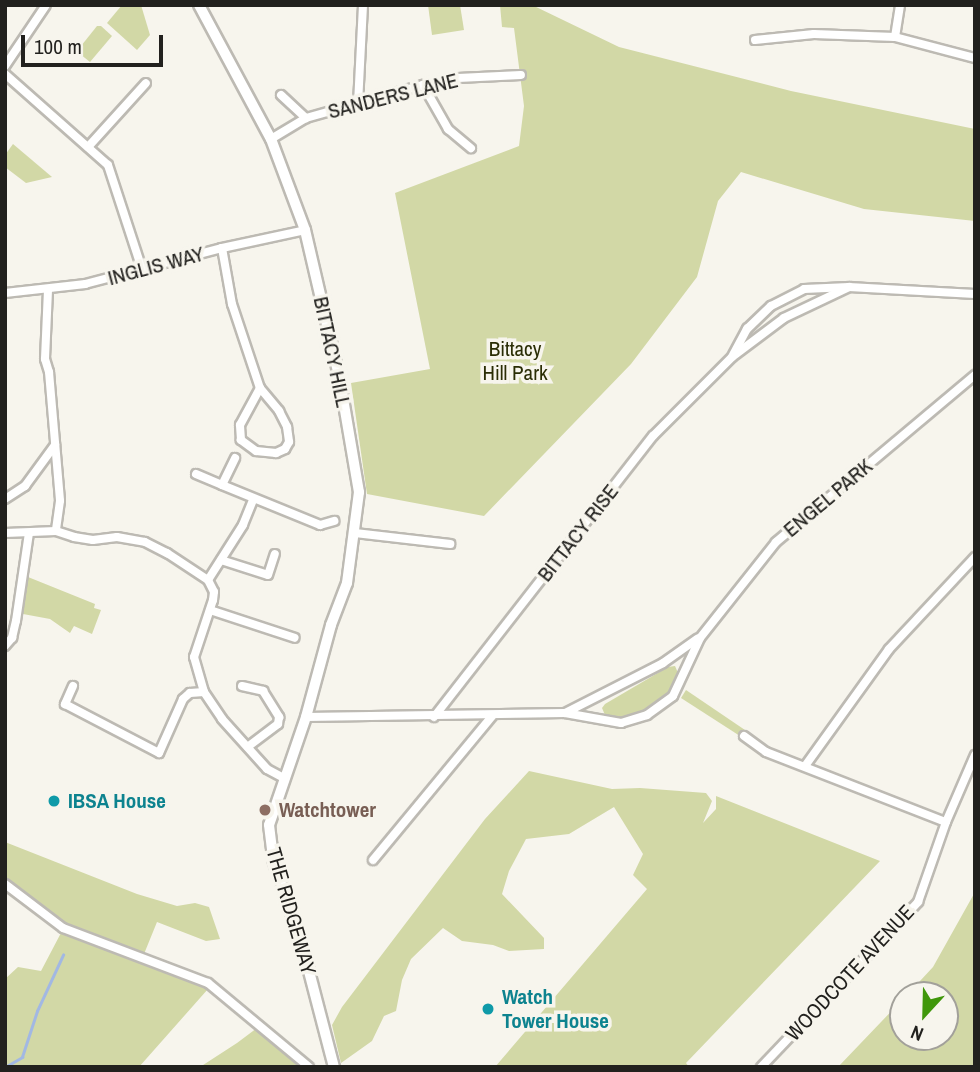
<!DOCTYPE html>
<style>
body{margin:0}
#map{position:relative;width:980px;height:1072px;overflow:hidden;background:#f7f5ed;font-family:"Archivo Narrow",sans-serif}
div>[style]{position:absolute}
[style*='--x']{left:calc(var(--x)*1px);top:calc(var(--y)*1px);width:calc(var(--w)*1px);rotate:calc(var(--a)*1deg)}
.green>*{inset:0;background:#d2d8a6}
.stream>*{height:2.5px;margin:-1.25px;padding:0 1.25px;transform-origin:1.25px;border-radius:1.25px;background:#a2b8e3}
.roads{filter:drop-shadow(2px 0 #bdbab3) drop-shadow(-2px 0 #bdbab3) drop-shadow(0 2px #bdbab3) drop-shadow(0 -2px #bdbab3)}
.minor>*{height:8px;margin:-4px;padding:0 4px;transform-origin:4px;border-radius:4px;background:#fff}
.secondary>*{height:10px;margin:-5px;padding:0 5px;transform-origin:5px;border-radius:5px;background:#fff}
.dots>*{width:19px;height:19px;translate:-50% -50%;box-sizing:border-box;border:4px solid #f7f5ed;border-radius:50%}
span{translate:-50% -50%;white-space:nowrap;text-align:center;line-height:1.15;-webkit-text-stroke:7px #f7f5ed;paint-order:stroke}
.street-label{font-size:21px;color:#22211e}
.park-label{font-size:21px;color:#2a2d05}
.culture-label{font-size:21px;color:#0d838f;font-weight:700}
.left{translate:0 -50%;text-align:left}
.education-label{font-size:21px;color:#785e54;font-weight:700}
.frame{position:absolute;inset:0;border:7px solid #22211e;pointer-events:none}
.north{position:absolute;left:889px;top:981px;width:70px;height:70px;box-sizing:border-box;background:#f7f5ed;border:2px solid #a2a09a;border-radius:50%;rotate:202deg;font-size:19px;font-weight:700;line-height:28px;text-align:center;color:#22211e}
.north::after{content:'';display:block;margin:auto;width:24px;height:32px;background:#40970b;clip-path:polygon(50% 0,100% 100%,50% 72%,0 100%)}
.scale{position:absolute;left:21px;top:35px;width:142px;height:32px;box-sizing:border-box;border:4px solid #22211e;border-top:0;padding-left:9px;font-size:21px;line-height:24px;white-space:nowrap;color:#22211e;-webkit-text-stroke:5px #f7f5ed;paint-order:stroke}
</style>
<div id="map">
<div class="green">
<i style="clip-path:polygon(122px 5px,141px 5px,150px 35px,137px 50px,107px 23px)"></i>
<i style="clip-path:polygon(428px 5px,460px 5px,464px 30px,432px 35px)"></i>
<i style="clip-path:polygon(500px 5px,532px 5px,619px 47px,791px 91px,975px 129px,975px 221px,864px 209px,741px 172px,718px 201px,697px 277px,631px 364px,484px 516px,367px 494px,351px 383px,430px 369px,395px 193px,519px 146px,524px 106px,514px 28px,502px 27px)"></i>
<i style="clip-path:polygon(97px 26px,101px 26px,112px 36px,90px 62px,80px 54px,81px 46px)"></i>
<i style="clip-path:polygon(13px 144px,52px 177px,26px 183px,5px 167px,5px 155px)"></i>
<i style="clip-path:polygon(28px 577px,95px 604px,94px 608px,101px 610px,92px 634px,74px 626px,70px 633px,50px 619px,23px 614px)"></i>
<i style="clip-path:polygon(675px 666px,678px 673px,664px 700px,645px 712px,625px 718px,605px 715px,602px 708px,605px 704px,668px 667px)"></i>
<i style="clip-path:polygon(686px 690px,745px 730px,740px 736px,681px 698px)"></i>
<i style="clip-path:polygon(529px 771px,612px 789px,640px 788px,706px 793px,712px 801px,703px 823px,716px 809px,716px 796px,880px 861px,686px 1063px,689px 1067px,495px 1067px,647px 889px,633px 875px,643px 854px,614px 807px,569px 834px,526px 839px,509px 871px,502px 894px,544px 938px,544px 949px,509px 951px,493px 945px,462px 941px,443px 928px,411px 959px,402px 980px,396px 1011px,384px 1016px,372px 1041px,341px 1063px,332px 1025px,342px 1007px,485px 819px)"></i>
<i style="clip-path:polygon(5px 842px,137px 894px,177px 906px,195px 903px,209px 907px,220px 939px,206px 941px,157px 922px,144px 954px,66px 926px,5px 892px)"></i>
<i style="clip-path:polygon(975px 892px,975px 1067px,838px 1067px,903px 999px,903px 1037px,945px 1037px,945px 995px,907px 995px,933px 967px)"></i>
<i style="clip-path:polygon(62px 931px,208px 989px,139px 1067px,5px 1067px,5px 979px,18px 967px,41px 971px)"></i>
<i style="clip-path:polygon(257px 1028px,299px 1067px,200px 1067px,237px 1043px)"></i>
</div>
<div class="stream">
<i style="--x:5;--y:1067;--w:20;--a:-30"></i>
<i style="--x:22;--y:1057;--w:48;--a:-71.9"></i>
<i style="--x:37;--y:1011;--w:62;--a:-65.1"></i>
</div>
<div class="roads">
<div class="minor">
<i style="--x:895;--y:37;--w:32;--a:-81"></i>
<i style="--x:755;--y:40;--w:59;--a:-5.8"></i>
<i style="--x:814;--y:34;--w:81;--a:2.1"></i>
<i style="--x:895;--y:37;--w:83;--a:14.7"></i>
<i style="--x:5;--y:66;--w:73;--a:-56.1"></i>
<i style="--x:5;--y:74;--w:137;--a:41.5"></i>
<i style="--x:108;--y:165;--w:109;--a:71.9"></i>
<i style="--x:423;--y:85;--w:51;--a:60.4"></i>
<i style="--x:448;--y:129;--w:30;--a:40"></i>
<i style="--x:281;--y:95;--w:34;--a:43"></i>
<i style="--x:358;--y:104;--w:99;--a:-87.1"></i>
<i style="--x:271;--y:139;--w:41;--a:-31"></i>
<i style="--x:306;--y:118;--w:122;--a:-15.8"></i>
<i style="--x:423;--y:85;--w:36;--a:-11"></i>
<i style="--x:458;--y:78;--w:63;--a:-2.7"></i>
<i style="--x:88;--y:147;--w:86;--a:-47.8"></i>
<i style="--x:222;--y:248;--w:57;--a:79.9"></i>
<i style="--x:232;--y:304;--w:89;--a:71.6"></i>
<i style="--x:260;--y:388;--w:30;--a:50"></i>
<i style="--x:279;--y:411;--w:18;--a:63"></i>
<i style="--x:287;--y:427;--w:15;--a:82"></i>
<i style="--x:289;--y:442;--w:8;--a:120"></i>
<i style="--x:285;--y:449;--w:10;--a:156"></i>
<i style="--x:276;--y:453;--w:20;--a:-174"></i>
<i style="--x:256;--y:451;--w:19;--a:-144"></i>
<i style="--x:241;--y:440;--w:15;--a:-94"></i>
<i style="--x:240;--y:425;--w:42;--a:-61.6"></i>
<i style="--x:48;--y:290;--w:69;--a:92.5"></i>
<i style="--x:45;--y:359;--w:14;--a:73"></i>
<i style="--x:49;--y:372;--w:129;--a:85.1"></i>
<i style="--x:60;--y:501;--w:30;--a:98"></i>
<i style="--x:5;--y:293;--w:81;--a:-6.4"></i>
<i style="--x:85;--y:284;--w:142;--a:-14.7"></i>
<i style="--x:222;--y:248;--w:85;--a:-12.2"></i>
<i style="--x:733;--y:355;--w:30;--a:-62"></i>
<i style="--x:747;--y:329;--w:33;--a:-44"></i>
<i style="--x:771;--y:306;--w:37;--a:-27"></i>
<i style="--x:804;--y:289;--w:45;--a:-2.5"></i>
<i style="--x:849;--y:287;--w:126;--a:3.2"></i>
<i style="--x:196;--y:474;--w:28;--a:23"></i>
<i style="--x:222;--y:485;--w:30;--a:-64"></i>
<i style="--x:222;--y:485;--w:106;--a:22.2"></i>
<i style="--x:320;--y:525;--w:15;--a:-16"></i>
<i style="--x:5;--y:499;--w:24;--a:-33"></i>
<i style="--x:25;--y:486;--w:51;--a:-53.8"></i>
<i style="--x:253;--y:500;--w:27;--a:112"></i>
<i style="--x:243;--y:525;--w:65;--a:122.5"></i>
<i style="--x:208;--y:580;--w:13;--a:63"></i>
<i style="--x:214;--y:592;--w:8;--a:97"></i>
<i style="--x:213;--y:600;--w:60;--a:108.4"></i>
<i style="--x:194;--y:657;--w:36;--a:74"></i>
<i style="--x:204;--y:692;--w:32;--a:56"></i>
<i style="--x:222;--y:719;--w:67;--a:48"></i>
<i style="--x:267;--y:769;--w:19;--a:28"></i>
<i style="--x:5;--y:533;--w:51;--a:-2.2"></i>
<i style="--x:56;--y:531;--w:19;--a:18"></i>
<i style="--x:74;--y:537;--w:19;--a:9"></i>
<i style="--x:93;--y:540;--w:24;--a:-7"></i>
<i style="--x:117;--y:537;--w:28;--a:10"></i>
<i style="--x:145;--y:542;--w:25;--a:27"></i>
<i style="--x:167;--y:553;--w:49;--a:33.4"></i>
<i style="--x:355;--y:533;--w:96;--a:6.6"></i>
<i style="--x:221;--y:560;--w:49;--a:17.7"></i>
<i style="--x:268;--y:575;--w:22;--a:-72"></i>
<i style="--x:210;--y:610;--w:89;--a:18.2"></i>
<i style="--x:5;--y:646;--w:11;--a:-49"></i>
<i style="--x:12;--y:638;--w:17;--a:-77"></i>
<i style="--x:16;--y:621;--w:89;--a:-81.6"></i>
<i style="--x:73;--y:686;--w:20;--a:114"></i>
<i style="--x:65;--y:704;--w:106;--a:27.5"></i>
<i style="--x:159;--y:753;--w:59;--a:-66"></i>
<i style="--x:183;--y:699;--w:9;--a:-41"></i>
<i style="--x:190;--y:693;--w:14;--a:-4"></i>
<i style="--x:242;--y:686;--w:22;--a:13"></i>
<i style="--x:263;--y:691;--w:31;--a:58"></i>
<i style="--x:279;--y:717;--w:7;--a:98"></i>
<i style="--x:278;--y:724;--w:38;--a:143"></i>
<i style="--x:565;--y:713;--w:110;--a:-27"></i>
<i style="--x:663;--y:663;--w:42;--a:-35.2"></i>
<i style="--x:306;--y:717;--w:259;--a:-0.9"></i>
<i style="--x:565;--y:713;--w:57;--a:10.1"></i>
<i style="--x:621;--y:723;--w:27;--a:-17"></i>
<i style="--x:647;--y:715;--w:32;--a:-36"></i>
<i style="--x:673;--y:696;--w:64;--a:-65"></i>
<i style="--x:700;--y:638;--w:122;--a:-51.6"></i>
<i style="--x:776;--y:542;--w:260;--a:-40"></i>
<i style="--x:434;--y:717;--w:356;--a:-52.1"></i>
<i style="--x:653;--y:436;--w:112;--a:-45"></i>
<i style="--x:732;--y:357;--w:65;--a:-36.9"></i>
<i style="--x:784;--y:318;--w:72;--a:-25.5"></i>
<i style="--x:744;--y:736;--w:27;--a:36"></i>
<i style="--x:766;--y:752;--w:193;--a:21.3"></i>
<i style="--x:805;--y:766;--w:144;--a:-54.3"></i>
<i style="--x:889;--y:649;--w:126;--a:-46.9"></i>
<i style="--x:373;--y:860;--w:187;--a:-50.4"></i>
<i style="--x:5;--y:884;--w:73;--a:37.2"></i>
<i style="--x:63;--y:928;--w:155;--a:20.8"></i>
<i style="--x:208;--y:983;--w:131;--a:39.7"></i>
<i style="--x:761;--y:1067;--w:228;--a:-46.4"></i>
<i style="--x:918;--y:902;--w:85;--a:-70.7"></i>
<i style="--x:946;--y:822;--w:73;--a:-66.6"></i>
</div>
<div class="secondary">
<i style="--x:199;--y:5;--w:152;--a:61.8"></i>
<i style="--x:271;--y:139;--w:97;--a:69.5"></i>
<i style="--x:305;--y:230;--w:155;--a:76.9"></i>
<i style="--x:340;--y:381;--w:113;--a:80.3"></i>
<i style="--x:359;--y:492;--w:92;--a:97.5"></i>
<i style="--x:347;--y:583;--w:45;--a:110.9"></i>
<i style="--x:331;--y:625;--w:95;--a:105.2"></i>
<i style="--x:306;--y:717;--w:114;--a:108.9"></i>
<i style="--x:269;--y:825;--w:34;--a:83"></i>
<i style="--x:273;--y:859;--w:98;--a:71.6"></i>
<i style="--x:304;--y:952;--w:119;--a:75.4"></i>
</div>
</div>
<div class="dots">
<i style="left:54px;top:801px;background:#0f9aa8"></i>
<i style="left:265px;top:810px;background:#8d6e63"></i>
<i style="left:488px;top:1009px;background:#0f9aa8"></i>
</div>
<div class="street-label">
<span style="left:393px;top:96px;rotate:-14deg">SANDERS LANE</span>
<span style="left:156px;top:266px;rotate:-15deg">INGLIS WAY</span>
<span style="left:332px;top:352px;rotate:78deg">BITTACY HILL</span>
<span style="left:828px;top:498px;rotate:-40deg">ENGEL PARK</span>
<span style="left:578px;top:533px;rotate:-52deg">BITTACY RISE</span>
<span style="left:291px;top:911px;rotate:74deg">THE RIDGEWAY</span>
<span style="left:850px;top:973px;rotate:-47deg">WOODCOTE AVENUE</span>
</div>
<div class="park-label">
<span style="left:515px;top:361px">Bittacy<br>Hill Park</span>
</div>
<div class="culture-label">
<span class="left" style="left:68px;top:801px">IBSA House</span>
<span class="left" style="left:502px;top:1009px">Watch<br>Tower House</span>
</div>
<div class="education-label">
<span class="left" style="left:279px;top:810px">Watchtower</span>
</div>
<div class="frame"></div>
<div class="north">N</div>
<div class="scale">100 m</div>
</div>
